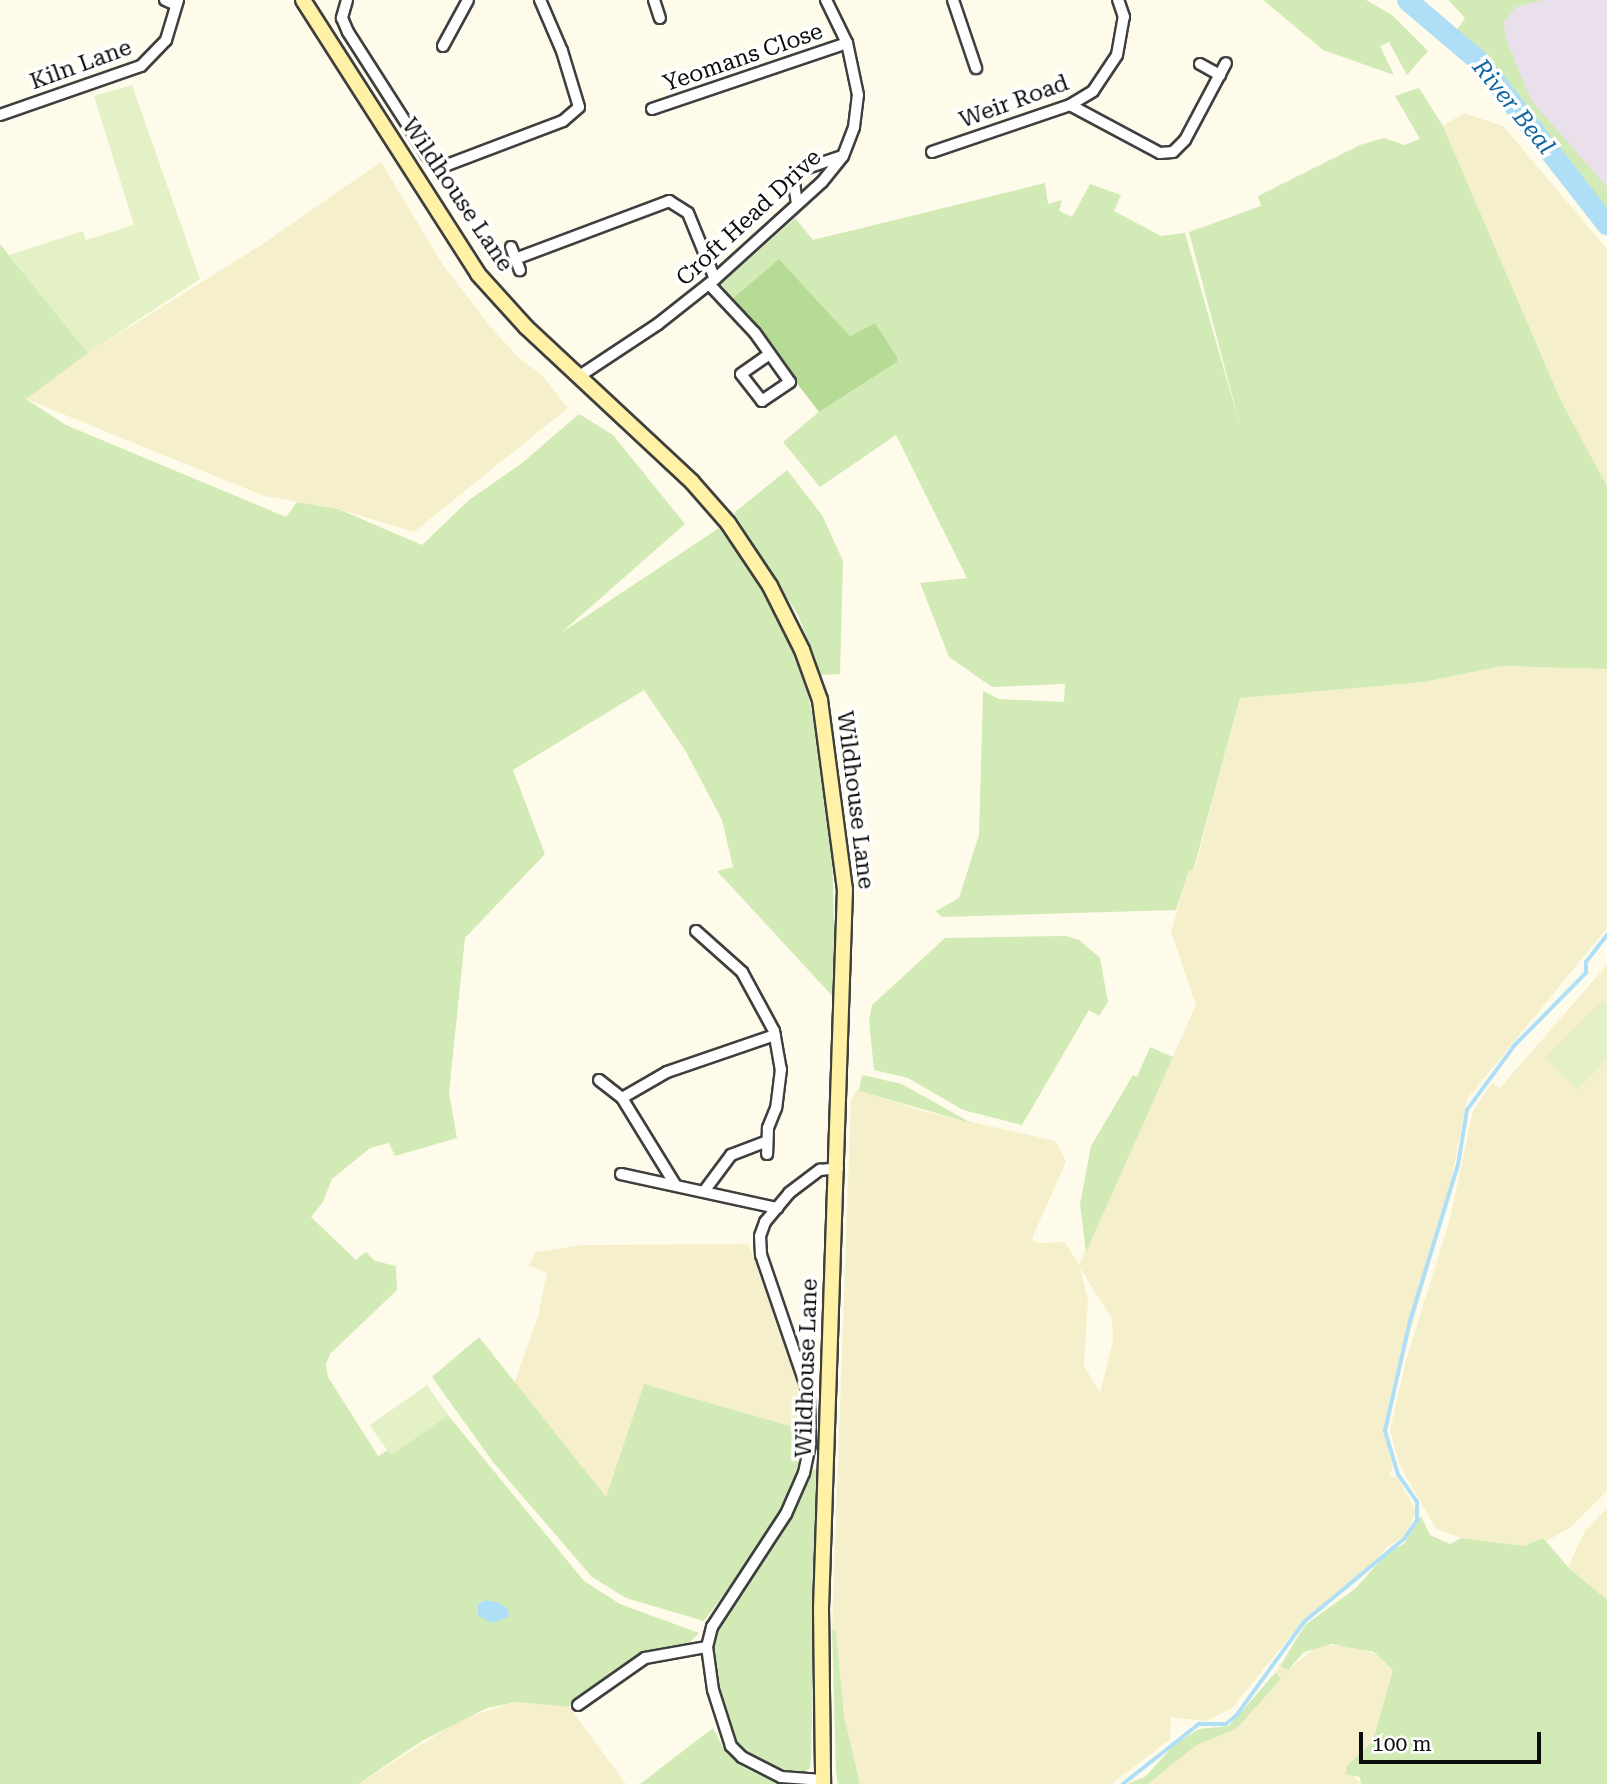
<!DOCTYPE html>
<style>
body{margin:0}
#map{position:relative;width:1607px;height:1784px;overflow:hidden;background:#fffbeb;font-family:"Roboto Serif",serif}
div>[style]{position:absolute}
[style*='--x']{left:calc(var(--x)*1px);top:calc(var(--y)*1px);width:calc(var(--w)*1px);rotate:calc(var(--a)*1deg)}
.industrial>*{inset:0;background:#eae0ec}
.farmland>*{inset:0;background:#f5f0cb}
.green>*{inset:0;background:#d2eab5}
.forest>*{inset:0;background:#b6db94}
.pitch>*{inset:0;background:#e4f1c7;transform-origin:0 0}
.water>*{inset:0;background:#afdff7}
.stream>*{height:3.5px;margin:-1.75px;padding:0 1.75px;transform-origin:1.75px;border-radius:1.75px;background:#afdff7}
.river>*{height:21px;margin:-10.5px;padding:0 10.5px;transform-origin:10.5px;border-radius:10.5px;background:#afdff7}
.roads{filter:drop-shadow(2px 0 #3f3f3f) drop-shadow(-2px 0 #3f3f3f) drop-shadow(0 2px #3f3f3f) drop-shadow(0 -2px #3f3f3f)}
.street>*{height:10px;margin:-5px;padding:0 5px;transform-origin:5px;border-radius:5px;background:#fff}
.secondary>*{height:14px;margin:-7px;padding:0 7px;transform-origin:7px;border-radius:7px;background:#fff2a6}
span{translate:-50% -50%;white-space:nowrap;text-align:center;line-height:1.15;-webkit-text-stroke:7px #fff;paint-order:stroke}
.street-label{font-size:23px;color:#0c0c0c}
.water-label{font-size:24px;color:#1367a0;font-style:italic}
.scale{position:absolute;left:1359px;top:1732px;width:182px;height:32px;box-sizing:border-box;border:4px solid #0c0c0c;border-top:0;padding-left:9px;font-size:21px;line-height:24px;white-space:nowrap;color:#0c0c0c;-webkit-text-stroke:5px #fff;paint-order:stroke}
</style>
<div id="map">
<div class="industrial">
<i style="clip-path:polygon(1510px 0,1607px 0,1607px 187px,1482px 46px)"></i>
</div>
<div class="farmland">
<i style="clip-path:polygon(1464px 113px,1503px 126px,1607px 249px,1607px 486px,1561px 401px,1443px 126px)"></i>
<i style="clip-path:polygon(381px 162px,443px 265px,490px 326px,518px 357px,543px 376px,568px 408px,414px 532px,338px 509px,264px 496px,26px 399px,88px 353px,261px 245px)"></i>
<i style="clip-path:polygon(evenodd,1502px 666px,1607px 669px,1607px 928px,1467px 1099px,1448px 1197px,1383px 1430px,1393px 1467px,1389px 1476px,1397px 1478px,1416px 1510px,1406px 1535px,1387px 1547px,1349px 1588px,1302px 1622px,1232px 1708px,1207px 1721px,1171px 1717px,1170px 1739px,1112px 1784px,860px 1784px,844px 1716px,836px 1632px,832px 1629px,851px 1100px,857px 1090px,922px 1111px,1056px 1141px,1066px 1162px,1032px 1238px,1037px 1243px,1065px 1242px,1079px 1265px,1196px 1005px,1171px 932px,1189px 869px,1194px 871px,1240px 698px,1424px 682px,1502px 666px,1080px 1268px,1112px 1319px,1113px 1340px,1100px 1393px,1084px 1366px,1088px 1300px,1080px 1268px)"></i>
<i style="clip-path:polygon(1607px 965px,1607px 1491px,1571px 1527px,1545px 1542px,1543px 1538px,1524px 1546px,1461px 1538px,1436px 1529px,1399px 1464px,1390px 1430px,1406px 1360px,1449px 1223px,1473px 1111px,1492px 1083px,1500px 1088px)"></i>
<i style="clip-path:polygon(748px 1244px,799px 1367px,801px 1429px,644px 1384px,606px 1498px,514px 1384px,538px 1316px,547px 1272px,528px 1266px,536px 1252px,582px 1245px)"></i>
<i style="clip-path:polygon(1607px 1508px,1607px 1600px,1568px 1567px,1585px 1531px)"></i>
<i style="clip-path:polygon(1352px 1645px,1385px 1658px,1394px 1670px,1373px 1741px,1347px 1766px,1361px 1784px,1148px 1784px,1195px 1746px,1237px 1728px,1281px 1679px,1276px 1672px,1280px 1666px,1288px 1670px,1317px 1646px)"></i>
<i style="clip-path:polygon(516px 1702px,569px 1707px,626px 1784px,358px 1784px,464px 1718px)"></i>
</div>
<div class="green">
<i style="clip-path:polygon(1263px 0,1366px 0,1392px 15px,1428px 51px,1407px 75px,1389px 42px,1380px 46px,1394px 75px,1323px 50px)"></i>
<i style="clip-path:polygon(1448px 0,1543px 0,1516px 7px,1504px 22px,1505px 37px,1531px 100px,1607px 187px,1607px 215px,1481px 57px,1454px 34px,1465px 18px)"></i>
<i style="clip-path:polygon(1419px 88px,1443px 126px,1561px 401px,1607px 486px,1607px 669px,1502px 666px,1424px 682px,1240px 698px,1193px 871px,1189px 870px,1176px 910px,942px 917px,936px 911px,959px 898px,979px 835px,983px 691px,999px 699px,1064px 702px,1065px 684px,992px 687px,949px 657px,920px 583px,967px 578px,896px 435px,820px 487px,783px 442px,819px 412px,897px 362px,875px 323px,850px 336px,779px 259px,732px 299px,721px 284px,795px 218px,813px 240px,1045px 183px,1048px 204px,1062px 200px,1059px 211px,1072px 217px,1090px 184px,1121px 195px,1114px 211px,1161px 236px,1185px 233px,1242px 433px,1189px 232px,1261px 206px,1258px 196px,1360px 145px,1384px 138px,1405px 145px,1420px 139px,1395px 96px)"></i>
<i style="clip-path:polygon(0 244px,88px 353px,26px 399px,66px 425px,286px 517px,297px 502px,338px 509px,422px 545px,469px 500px,522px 463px,579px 414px,613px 435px,685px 524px,561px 633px,719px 528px,762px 588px,786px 635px,806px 687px,818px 739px,832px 847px,836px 1000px,717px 871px,733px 867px,722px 820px,685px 750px,644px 690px,513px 770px,545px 854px,465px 938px,449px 1093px,457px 1138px,395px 1156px,389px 1143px,370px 1148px,332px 1179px,323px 1202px,311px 1217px,356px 1260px,366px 1252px,375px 1261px,396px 1266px,397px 1290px,330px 1354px,326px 1364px,328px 1377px,378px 1456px,448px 1415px,584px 1581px,620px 1604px,699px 1633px,682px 1650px,643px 1653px,569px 1707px,516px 1702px,487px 1708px,422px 1741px,358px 1784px,0 1784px)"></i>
<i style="clip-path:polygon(787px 470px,822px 515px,843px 561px,840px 674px,821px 675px,798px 615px,734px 513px)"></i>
<i style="clip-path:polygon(1066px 936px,1079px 940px,1100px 958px,1108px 1002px,1099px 1016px,1089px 1010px,1022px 1125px,963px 1110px,908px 1078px,874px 1070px,869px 1021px,872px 1005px,945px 938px)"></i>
<i style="clip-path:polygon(1150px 1047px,1173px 1057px,1086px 1252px,1080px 1204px,1091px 1146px,1133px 1075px,1137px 1077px)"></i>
<i style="clip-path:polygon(862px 1075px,902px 1084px,971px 1123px,859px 1091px)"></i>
<i style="clip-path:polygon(479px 1337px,606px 1497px,644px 1384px,801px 1429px,801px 1461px,779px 1520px,704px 1621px,626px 1598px,592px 1577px,493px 1462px,432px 1377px)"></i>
<i style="clip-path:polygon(809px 1469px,818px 1470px,811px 1761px,810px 1768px,799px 1775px,772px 1767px,738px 1745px,722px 1709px,713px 1655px,715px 1637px,791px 1514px)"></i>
<i style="clip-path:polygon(1421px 1516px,1430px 1535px,1450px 1544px,1461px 1538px,1524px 1546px,1543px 1538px,1568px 1567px,1607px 1600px,1607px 1784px,1361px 1784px,1360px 1777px,1346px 1774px,1347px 1766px,1373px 1741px,1393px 1670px,1374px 1652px,1332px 1644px,1304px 1652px,1288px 1670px,1280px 1666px,1305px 1625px,1355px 1589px,1387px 1553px,1404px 1544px)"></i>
<i style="clip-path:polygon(832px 1629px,836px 1631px,844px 1716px,860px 1784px,838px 1784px,836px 1773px)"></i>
<i style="clip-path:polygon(1276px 1672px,1281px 1679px,1237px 1728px,1195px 1746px,1148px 1784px,1127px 1784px,1146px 1776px,1175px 1744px,1199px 1729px,1229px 1726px)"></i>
<i style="clip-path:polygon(713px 1728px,726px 1753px,744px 1768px,780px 1784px,640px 1784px)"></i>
</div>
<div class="forest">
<i style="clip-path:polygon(779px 259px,850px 336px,875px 323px,897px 357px,897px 362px,819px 412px,732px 299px)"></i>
</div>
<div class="pitch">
<i style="clip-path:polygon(132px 85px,200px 279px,88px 353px,9px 255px,83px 231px,86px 240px,134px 225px,94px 96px)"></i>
<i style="clip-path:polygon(1602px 1001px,1607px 1005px,1607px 1059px,1577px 1090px,1545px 1058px)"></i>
<i style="left:427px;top:1385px;width:37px;height:70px;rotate:55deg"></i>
</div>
<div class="water">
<i style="clip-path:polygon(486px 1600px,499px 1603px,508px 1609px,509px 1617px,492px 1623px,478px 1616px,478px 1604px)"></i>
</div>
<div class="stream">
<i style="--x:1123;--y:1784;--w:97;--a:-38.3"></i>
<i style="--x:1199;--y:1724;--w:27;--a:0"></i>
<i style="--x:1226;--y:1724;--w:13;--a:-39"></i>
<i style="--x:1236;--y:1716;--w:116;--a:-54.1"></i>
<i style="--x:1304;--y:1622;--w:131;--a:-39.7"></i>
<i style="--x:1405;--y:1538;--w:22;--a:-56"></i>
<i style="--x:1417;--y:1520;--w:18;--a:-90"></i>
<i style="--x:1417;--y:1502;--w:33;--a:-125"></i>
<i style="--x:1398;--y:1475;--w:46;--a:-106.5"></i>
<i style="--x:1385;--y:1431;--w:113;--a:-77.2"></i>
<i style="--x:1410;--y:1321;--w:163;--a:-72.9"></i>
<i style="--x:1458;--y:1165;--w:56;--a:-80.7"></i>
<i style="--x:1467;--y:1110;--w:81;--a:-53.6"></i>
<i style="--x:1515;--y:1045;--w:101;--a:-45.4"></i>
<i style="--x:1586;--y:973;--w:11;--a:-90"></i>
<i style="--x:1586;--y:962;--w:34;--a:-52"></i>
</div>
<div class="river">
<i style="--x:1407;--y:0;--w:94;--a:40.3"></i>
<i style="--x:1479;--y:61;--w:208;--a:52"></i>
</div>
<div class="roads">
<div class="street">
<i style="--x:165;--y:0;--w:12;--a:24"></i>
<i style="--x:347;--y:0;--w:19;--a:106"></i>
<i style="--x:342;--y:18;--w:15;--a:67"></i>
<i style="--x:348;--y:32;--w:145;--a:57.4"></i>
<i style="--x:426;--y:154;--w:11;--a:49"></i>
<i style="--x:433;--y:162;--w:14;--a:12"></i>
<i style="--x:447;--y:165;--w:124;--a:-20.8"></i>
<i style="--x:563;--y:121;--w:21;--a:-41"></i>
<i style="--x:579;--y:107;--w:59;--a:-106.9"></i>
<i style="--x:562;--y:51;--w:56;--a:-113.3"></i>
<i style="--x:654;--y:0;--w:19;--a:72"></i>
<i style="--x:953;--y:0;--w:72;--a:71.3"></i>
<i style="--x:443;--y:46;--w:52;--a:-61.5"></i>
<i style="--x:1200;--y:64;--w:23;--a:29"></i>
<i style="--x:1070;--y:105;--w:102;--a:28.1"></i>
<i style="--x:1160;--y:153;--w:13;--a:-4"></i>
<i style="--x:1173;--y:152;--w:17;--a:-45"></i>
<i style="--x:1185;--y:140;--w:87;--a:-62"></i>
<i style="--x:652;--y:109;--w:206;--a:-18.7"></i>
<i style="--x:0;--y:115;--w:149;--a:-19.2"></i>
<i style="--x:141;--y:66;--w:36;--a:-46"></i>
<i style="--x:166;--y:40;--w:42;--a:-73.3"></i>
<i style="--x:932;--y:152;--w:146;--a:-18.8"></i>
<i style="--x:1070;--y:105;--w:27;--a:-31"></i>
<i style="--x:1093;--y:91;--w:43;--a:-56.3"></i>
<i style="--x:1117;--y:55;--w:39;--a:-80"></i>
<i style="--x:1124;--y:17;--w:18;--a:-109"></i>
<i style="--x:797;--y:204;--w:27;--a:-98"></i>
<i style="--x:793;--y:177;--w:8;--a:-50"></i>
<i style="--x:798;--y:171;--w:46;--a:-18.8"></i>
<i style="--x:511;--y:247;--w:25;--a:69"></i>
<i style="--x:515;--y:259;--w:165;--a:-20.6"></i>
<i style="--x:669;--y:201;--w:22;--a:32"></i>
<i style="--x:688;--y:213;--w:71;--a:67.8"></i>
<i style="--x:709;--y:284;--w:67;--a:46.8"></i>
<i style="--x:755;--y:333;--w:60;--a:54.5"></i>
<i style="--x:790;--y:382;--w:34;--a:146"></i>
<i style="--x:762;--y:401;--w:34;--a:-128"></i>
<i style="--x:741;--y:374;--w:33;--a:-35"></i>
<i style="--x:578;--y:377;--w:96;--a:-33.5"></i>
<i style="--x:658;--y:324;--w:73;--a:-38.3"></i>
<i style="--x:715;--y:279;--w:144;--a:-42.2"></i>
<i style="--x:822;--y:182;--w:33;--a:-51"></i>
<i style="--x:843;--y:156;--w:31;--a:-69"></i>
<i style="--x:854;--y:127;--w:32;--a:-83"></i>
<i style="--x:858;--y:95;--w:53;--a:-101.9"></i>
<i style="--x:847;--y:43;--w:48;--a:-116"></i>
<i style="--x:696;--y:931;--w:62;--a:41.7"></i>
<i style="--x:742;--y:972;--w:67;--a:61.5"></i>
<i style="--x:774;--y:1031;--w:39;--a:80"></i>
<i style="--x:781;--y:1069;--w:39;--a:97"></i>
<i style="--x:776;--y:1108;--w:22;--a:112"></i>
<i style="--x:768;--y:1128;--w:26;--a:92"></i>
<i style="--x:599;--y:1080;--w:29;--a:38"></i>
<i style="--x:622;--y:1098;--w:101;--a:58.4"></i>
<i style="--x:622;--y:1098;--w:52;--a:-30"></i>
<i style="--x:667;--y:1072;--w:114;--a:-18.9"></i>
<i style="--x:621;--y:1174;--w:160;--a:12.3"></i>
<i style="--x:705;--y:1190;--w:44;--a:-53.4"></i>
<i style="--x:731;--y:1155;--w:36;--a:-21"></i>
<i style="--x:578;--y:1705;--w:82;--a:-35"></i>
<i style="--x:645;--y:1658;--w:63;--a:-10.1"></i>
<i style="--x:822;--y:1780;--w:41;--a:-175.8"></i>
<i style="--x:781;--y:1777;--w:44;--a:-152.9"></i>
<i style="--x:742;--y:1757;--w:16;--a:-135"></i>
<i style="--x:731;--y:1746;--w:59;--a:-107.8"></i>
<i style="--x:713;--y:1690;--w:43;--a:-97.9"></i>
<i style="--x:707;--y:1647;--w:21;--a:-76"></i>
<i style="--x:712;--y:1627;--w:135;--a:-56.8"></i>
<i style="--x:786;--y:1514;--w:45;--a:-66.3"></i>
<i style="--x:804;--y:1473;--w:30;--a:-78"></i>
<i style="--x:810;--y:1444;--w:49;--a:-91.2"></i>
<i style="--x:809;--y:1395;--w:148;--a:-108.9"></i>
<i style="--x:761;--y:1255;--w:19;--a:-93"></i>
<i style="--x:760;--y:1236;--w:15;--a:-70"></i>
<i style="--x:765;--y:1222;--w:38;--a:-50"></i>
<i style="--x:789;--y:1193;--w:39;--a:-37"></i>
<i style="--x:820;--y:1170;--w:18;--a:-6"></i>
</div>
<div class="secondary">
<i style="--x:303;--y:0;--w:325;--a:57.4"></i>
<i style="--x:478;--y:274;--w:72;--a:47.8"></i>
<i style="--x:526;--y:327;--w:227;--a:43"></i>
<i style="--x:692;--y:482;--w:55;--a:48.7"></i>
<i style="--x:728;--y:523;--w:76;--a:56.3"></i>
<i style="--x:770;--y:586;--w:72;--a:63.4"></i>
<i style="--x:802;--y:650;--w:53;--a:70.2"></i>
<i style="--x:820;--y:700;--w:191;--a:82.5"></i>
<i style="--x:845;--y:889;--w:719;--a:91.91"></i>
<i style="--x:821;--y:1608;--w:176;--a:89.3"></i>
</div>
</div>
<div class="street-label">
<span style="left:743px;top:58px;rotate:-19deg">Yeomans Close</span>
<span style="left:81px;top:65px;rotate:-20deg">Kiln Lane</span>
<span style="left:1014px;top:102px;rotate:-20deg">Weir Road</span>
<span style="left:457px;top:195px;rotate:56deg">Wildhouse Lane</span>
<span style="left:749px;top:218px;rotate:-43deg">Croft Head Drive</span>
<span style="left:855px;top:800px;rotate:83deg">Wildhouse Lane</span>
<span style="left:807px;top:1368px;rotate:-88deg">Wildhouse Lane</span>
</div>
<div class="water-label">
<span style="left:1513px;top:107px;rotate:51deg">River Beal</span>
</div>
<div class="scale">100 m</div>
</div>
